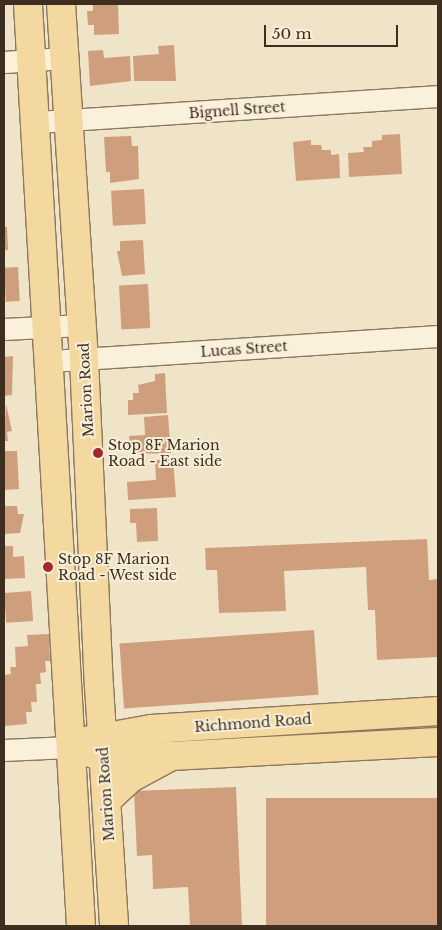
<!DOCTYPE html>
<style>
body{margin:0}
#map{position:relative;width:442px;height:930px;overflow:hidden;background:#f0e4c8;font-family:"Libre Baskerville",serif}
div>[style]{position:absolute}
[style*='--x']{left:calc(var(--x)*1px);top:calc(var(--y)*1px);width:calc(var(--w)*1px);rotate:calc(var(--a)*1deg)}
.building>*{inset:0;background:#cf9f7d;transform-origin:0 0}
.roads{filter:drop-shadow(1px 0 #8d765c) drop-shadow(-1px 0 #8d765c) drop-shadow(0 1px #8d765c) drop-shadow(0 -1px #8d765c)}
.minor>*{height:21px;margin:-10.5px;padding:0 10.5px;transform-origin:10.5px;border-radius:10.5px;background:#faf1dc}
.major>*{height:28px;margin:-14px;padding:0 14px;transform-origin:14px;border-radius:14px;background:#f3d9a0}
.dots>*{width:14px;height:14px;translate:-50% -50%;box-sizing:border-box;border:2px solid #f7eed8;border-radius:50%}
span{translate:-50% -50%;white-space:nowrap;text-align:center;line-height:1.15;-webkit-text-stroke:4px #f7eed8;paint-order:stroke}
.street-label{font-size:14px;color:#3d2e20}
.poi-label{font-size:14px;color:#3d2e20}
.left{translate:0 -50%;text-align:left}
.frame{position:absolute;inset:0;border:5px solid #3d2e20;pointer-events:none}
.scale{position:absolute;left:264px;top:25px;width:134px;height:22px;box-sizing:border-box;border:2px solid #3d2e20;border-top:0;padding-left:6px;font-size:15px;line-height:18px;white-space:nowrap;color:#3d2e20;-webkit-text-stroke:4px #f7eed8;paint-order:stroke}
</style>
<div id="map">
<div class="building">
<i style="clip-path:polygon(93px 4px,118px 4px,119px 34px,94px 35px,94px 25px,88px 25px,87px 11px,93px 11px)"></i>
<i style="clip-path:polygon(174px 45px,176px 81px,134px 81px,133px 56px,159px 54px,158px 46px)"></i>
<i style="clip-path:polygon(103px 50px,104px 58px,130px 56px,131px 81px,90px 86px,88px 51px)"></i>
<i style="clip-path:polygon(400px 134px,402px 174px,349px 177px,348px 153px,364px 152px,363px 147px,372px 147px,372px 141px,382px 140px,382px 135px)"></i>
<i style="clip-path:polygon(131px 136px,132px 146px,138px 146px,139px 179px,110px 183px,110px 172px,106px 172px,104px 137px)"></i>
<i style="clip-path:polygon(311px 140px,311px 145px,321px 145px,322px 150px,331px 150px,331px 155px,339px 154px,340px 178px,296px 181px,293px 142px)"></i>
<i style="left:144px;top:189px;width:35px;height:33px;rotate:87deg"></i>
<i style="clip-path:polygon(4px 227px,7px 227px,8px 250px,4px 250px)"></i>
<i style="clip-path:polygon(143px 240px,145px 274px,122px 276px,117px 251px,120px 251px,120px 241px)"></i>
<i style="left:18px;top:267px;width:34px;height:14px;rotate:87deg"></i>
<i style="left:148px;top:284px;width:44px;height:29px;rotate:87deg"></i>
<i style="clip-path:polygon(13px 356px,12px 395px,4px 396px,4px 357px)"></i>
<i style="clip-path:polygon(165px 373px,167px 413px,128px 415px,128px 400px,133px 400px,133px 393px,139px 393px,138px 385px,155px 381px,155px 374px)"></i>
<i style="clip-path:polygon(6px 404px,12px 431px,7px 432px,8px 441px,4px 441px)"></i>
<i style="clip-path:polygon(168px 415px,171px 454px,131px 453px,129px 436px,145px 435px,144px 417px)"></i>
<i style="clip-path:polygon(4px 451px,17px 451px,19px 489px,4px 490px)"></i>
<i style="clip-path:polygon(173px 459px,176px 497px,128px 500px,127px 482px,156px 480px,155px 460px)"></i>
<i style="clip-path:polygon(4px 506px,17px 506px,18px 514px,24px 514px,20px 533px,4px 534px)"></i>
<i style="clip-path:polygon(157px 508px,158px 541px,137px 542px,136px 523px,130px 523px,130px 509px)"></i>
<i style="clip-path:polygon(427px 539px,429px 580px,438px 579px,438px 657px,377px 660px,375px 610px,368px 610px,366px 567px,284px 571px,286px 611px,219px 613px,217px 570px,206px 570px,205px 548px)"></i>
<i style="clip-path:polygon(4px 546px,13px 546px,13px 557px,24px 556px,25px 578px,4px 579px)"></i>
<i style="left:31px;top:591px;width:30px;height:27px;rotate:86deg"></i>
<i style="left:314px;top:630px;width:65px;height:195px;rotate:86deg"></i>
<i style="clip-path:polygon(49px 634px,50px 661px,45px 661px,46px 672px,40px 673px,41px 684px,36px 684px,37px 702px,31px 702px,32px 712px,26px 712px,27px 724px,4px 726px,4px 675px,11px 674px,10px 667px,16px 667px,15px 647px,28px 646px,27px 635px)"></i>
<i style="clip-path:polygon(236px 787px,242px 926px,190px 926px,188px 887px,153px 889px,152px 855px,137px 856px,134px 791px)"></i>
<i style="left:438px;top:798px;width:128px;height:172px;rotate:90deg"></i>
</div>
<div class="roads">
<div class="minor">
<i style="--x:4;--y:62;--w:61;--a:-3.8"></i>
<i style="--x:36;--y:122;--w:403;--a:-3.7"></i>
<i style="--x:4;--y:329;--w:78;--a:-2.9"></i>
<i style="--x:50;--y:361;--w:389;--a:-3.7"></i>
<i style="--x:4;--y:750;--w:65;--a:-2.6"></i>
</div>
<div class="major">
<i style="--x:28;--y:4;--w:924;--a:86.71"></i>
<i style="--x:61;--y:4;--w:356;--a:86.3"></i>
<i style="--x:84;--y:359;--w:327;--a:87.4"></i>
<i style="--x:99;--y:686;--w:240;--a:86.4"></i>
<i style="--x:85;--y:741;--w:67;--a:-10.3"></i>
<i style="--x:151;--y:729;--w:288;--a:-3.6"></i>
<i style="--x:87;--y:752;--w:18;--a:16"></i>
<i style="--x:104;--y:757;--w:67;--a:-0.9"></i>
<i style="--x:171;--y:756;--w:267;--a:-3"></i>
<i style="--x:107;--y:800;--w:33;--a:-43"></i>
<i style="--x:131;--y:778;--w:42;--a:-28.4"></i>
</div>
</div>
<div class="dots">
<i style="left:98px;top:453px;background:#9e2a2b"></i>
<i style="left:48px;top:567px;background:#9e2a2b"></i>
</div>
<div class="street-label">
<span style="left:237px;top:110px;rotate:-4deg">Bignell Street</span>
<span style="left:244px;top:349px;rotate:-4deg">Lucas Street</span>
<span style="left:86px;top:390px;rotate:-93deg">Marion Road</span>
<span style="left:253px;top:723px;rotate:-4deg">Richmond Road</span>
<span style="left:106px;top:794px;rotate:-94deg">Marion Road</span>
</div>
<div class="poi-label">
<span class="left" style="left:108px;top:453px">Stop 8F Marion<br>Road - East side</span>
<span class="left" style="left:58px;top:567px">Stop 8F Marion<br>Road - West side</span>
</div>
<div class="frame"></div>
<div class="scale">50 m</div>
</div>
